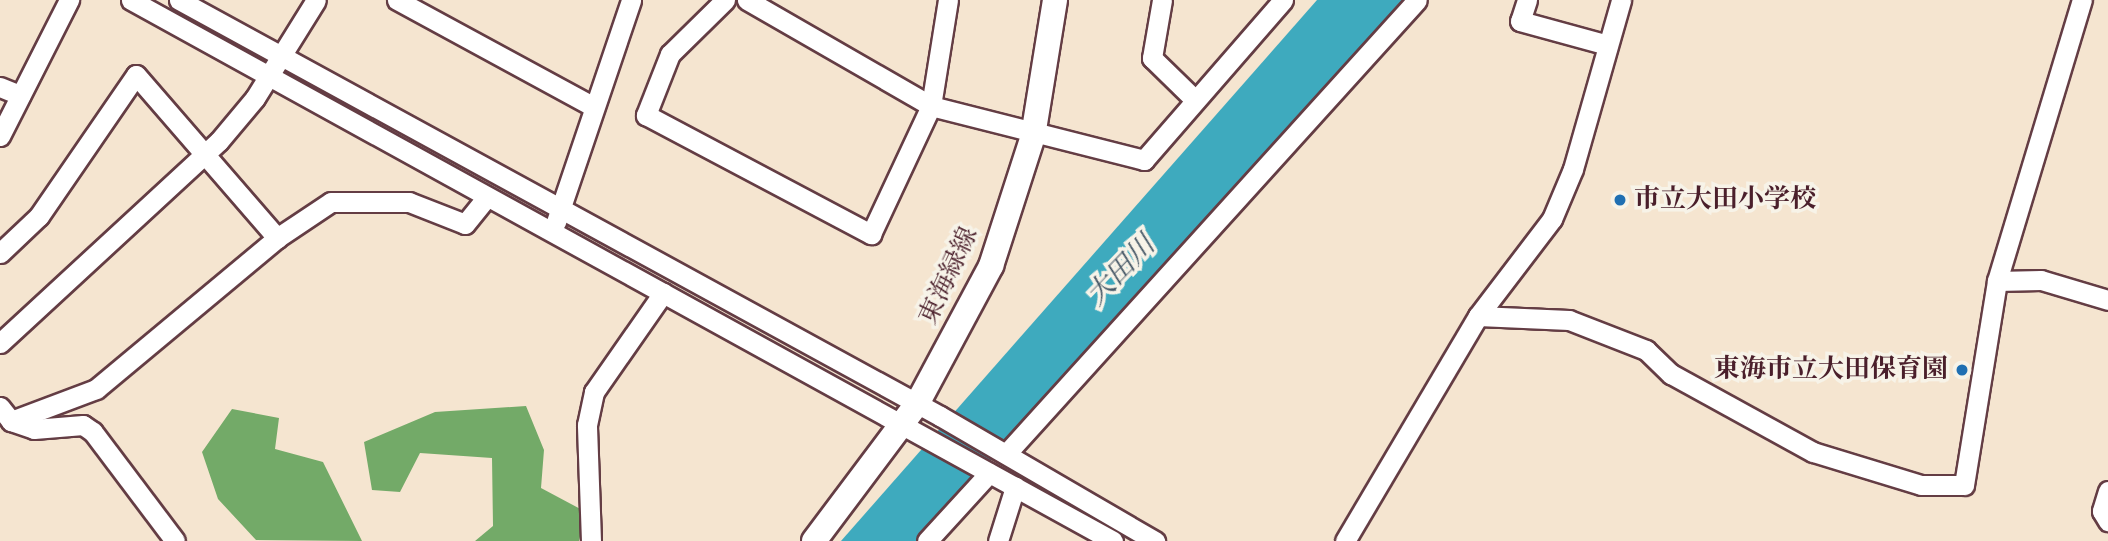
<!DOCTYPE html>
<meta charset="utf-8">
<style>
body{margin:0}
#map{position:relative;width:2108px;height:541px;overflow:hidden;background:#f5e5d0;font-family:"Libre Bodoni","Noto Serif JP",serif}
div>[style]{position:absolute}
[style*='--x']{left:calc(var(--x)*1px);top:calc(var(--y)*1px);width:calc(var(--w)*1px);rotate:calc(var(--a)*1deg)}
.forest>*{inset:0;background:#73aa68}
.water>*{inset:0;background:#3eaabe}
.roads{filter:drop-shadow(2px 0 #643d44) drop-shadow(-2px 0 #643d44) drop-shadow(0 2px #643d44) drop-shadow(0 -2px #643d44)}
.minor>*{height:19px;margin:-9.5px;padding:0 9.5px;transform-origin:9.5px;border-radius:9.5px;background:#fff}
.major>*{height:24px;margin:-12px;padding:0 12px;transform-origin:12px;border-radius:12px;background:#fff}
.dots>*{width:19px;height:19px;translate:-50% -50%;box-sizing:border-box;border:4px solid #f7f3e8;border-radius:50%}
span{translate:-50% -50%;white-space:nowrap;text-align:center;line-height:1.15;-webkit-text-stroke:7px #f7f3e8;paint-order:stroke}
.poi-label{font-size:26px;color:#4a1f2b;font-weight:700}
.left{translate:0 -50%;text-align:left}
.right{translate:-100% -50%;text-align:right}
.street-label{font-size:26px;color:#4a1f2b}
.water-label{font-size:28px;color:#455766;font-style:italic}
</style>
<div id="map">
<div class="forest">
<i style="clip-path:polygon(526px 406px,544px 450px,541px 488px,586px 512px,579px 541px,475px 541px,493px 526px,492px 458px,420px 453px,400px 492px,372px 490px,364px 442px,435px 412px)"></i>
<i style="clip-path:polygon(232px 409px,279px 418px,275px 449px,323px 462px,362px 541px,256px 540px,218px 499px,202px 452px)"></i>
</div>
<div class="water">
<i style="clip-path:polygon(1317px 0,1403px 0,918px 541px,841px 541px)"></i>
</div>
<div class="roads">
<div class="minor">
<i style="--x:131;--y:0;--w:1121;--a:28.85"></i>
<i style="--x:179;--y:0;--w:867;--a:28.66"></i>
<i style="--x:940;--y:416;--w:249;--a:30.2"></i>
<i style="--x:397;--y:0;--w:224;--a:28.5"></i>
<i style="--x:725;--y:0;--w:77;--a:135.5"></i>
<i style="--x:670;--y:54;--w:66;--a:111.5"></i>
<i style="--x:646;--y:115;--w:255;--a:27.9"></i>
<i style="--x:871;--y:234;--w:141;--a:-64.9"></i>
<i style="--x:931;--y:106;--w:107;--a:-80.9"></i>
<i style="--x:747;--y:0;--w:212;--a:29.9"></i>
<i style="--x:931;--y:106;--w:220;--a:14.2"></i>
<i style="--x:1144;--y:160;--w:212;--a:-49"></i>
<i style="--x:1162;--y:0;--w:59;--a:99.8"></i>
<i style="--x:1152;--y:58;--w:60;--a:44.3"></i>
<i style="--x:1527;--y:0;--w:22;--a:108"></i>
<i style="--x:1520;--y:21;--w:91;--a:15.3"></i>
<i style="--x:0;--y:87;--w:22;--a:22"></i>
<i style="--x:0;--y:136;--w:153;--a:-63.1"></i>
<i style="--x:556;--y:222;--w:234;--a:-71.3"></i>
<i style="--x:0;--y:253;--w:54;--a:-43.5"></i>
<i style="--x:39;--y:216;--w:171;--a:-55.5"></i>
<i style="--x:136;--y:75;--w:216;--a:49.1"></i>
<i style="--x:1997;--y:281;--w:44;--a:-1.3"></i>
<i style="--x:2041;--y:280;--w:70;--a:16.6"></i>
<i style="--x:1478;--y:316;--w:91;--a:2.5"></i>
<i style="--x:1569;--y:320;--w:83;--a:21.3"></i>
<i style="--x:1646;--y:350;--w:35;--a:44"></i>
<i style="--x:1671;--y:374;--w:162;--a:28.8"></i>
<i style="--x:1813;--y:452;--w:113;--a:17"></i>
<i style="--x:1921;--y:485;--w:43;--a:0"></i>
<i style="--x:1964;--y:485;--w:207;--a:-80.8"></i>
<i style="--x:1997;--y:281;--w:294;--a:-73.2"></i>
<i style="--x:0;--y:343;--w:298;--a:-42.7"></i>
<i style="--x:219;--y:141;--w:56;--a:-50.1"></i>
<i style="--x:255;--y:98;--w:115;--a:-58.1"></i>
<i style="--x:0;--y:407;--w:18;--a:52"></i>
<i style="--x:11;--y:421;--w:24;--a:19"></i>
<i style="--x:34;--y:429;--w:49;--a:-4.7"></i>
<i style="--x:83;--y:425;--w:12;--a:35"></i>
<i style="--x:93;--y:432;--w:136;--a:53"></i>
<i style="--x:11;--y:421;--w:91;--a:-20.6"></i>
<i style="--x:96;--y:389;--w:236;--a:-39.8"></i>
<i style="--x:277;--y:238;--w:65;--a:-33.7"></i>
<i style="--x:331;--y:202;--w:78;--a:0"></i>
<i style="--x:409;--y:202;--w:60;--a:21.4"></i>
<i style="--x:465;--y:224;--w:35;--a:-51"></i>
<i style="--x:1006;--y:454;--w:612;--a:-47.85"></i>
<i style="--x:2108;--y:491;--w:21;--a:107"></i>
<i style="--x:2102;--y:511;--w:12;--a:59"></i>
<i style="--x:591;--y:541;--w:116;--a:-92"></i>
<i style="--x:587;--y:425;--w:34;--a:-78"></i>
<i style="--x:594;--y:392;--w:121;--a:-55.1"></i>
<i style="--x:927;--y:541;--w:92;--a:-47.6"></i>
<i style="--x:998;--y:541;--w:57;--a:-72.5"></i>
<i style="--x:1345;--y:541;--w:261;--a:-59.4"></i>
<i style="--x:1478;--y:316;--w:122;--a:-52.7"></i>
<i style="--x:1552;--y:219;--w:54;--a:-67.2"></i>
<i style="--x:1573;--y:169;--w:176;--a:-74.1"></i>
</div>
<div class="major">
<i style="--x:814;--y:541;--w:171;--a:-53.1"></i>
<i style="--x:917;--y:404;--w:157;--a:-61.8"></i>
<i style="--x:991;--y:266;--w:137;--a:-72.1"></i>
<i style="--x:1033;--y:136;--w:138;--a:-80.8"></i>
</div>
</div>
<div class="dots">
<i style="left:1620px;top:200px;background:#1f6fb2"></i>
<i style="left:1962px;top:370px;background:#1f6fb2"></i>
</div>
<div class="poi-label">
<span class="left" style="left:1634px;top:200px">市立大田小学校</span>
<span class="right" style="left:1948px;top:370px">東海市立大田保育園</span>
</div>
<div class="street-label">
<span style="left:949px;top:276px;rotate:-65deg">東海緑線</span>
</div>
<div class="water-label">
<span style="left:1121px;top:271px;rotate:-46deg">大田川</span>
</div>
</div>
